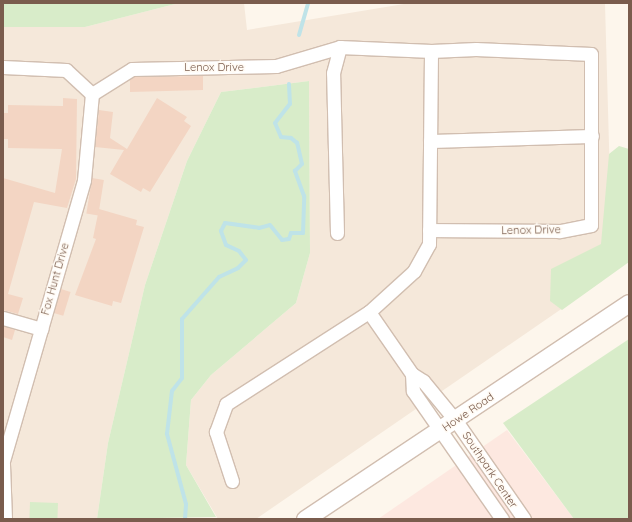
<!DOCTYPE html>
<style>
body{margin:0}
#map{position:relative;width:632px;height:522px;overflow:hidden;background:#fdf6ec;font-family:Quicksand,sans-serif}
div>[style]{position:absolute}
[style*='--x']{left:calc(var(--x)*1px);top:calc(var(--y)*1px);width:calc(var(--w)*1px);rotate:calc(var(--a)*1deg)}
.residential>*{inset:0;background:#f5e8da}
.commercial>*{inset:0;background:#fde8e0}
.green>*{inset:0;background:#d8ecc9;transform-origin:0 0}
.stream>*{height:4px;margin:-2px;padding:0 2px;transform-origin:2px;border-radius:2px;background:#bfe3e8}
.building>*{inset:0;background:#f3d5c3;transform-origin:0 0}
.roads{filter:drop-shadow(1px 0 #d1beb0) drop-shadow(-1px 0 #d1beb0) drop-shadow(0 1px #d1beb0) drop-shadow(0 -1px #d1beb0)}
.minor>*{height:13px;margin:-6.5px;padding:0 6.5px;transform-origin:6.5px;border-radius:6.5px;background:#fff}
.tertiary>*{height:17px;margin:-8.5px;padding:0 8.5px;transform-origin:8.5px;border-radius:8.5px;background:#fff}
span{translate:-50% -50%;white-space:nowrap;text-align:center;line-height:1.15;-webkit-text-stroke:3px #fffaf3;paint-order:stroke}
.street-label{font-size:11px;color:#7a5c4d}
.frame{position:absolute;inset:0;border:4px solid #7a5c4d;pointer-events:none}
</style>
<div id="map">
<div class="residential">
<i style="clip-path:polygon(179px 3px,244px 3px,247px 30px,410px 3px,605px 4px,611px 215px,602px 281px,256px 519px,218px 519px,186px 465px,191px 400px,211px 375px,296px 303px,310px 253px,309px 81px,221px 92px,187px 161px,145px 285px,108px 443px,97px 519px,3px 519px,3px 27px,85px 27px)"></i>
</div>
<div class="commercial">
<i style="clip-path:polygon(507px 430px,574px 519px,378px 519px)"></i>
</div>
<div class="green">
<i style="clip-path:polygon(3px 3px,179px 3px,85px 27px,3px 27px)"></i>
<i style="clip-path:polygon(309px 81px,310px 253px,296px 303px,211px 375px,191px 400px,186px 465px,216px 517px,97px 519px,108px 443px,145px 285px,187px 161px,221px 92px)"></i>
<i style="clip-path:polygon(619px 146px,629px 149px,629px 262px,562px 310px,550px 301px,551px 269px,601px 244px,609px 154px)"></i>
<i style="clip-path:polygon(629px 339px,629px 519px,574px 519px,503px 423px)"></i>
<i style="left:30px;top:502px;width:28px;height:17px;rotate:2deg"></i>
</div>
<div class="stream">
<i style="--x:299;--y:35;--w:33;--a:-74"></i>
<i style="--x:185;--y:519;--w:15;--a:-86"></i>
<i style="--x:186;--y:504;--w:73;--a:-105.2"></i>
<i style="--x:167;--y:434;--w:43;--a:-83.4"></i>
<i style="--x:172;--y:391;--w:16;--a:-52"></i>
<i style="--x:182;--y:378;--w:59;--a:-90"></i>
<i style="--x:182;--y:319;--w:56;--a:-48.6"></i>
<i style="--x:219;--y:277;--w:21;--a:-25"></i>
<i style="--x:238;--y:268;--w:11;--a:-45"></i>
<i style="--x:246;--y:260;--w:11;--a:-128"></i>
<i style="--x:239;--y:251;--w:14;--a:-155"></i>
<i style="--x:226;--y:245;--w:15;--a:-110"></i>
<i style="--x:221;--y:231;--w:9;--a:-63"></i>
<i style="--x:225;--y:223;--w:34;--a:8"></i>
<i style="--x:259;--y:228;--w:11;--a:-15"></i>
<i style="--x:270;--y:225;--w:19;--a:51"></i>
<i style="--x:282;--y:240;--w:7;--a:-8"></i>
<i style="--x:289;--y:239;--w:6;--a:-72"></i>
<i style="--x:291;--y:233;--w:12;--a:0"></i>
<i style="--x:303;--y:233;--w:37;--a:-88"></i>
<i style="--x:304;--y:196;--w:27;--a:-110"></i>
<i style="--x:295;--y:171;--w:10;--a:-45"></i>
<i style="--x:302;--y:164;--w:22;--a:-103"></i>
<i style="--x:297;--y:143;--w:8;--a:-140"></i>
<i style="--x:291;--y:138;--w:10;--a:-174"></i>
<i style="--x:281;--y:137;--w:15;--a:-113"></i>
<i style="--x:275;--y:123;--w:24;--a:-52"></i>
<i style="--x:290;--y:104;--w:20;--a:-93"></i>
</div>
<div class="building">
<i style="clip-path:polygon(203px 76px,203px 90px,130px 92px,130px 80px,134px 77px)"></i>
<i style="clip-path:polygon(63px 98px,77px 99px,76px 179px,67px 208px,34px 202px,8px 294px,23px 298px,18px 314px,3px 310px,3px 178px,55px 193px,62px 149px,8px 148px,8px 139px,3px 139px,3px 113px,8px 113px,8px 105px,63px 106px)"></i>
<i style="clip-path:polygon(157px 98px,187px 117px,184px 121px,191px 126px,150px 192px,143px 188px,141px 192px,110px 174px,124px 150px,95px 147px,99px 110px,113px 112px,110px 138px,127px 149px)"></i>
<i style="left:92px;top:178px;width:12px;height:36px;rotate:9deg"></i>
<i style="clip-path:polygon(99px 209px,137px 220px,136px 225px,144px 227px,121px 303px,113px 301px,112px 306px,75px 295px,96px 239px,93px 238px)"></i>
<i style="left:61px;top:289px;width:10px;height:25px;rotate:17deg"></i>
<i style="clip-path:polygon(3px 326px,15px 330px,12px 340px,3px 337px)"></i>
</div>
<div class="roads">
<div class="minor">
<i style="--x:3;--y:67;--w:63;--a:2.7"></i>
<i style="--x:66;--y:70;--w:35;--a:43"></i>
<i style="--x:92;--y:94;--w:47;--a:-32"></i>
<i style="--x:132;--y:69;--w:144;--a:-1.2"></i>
<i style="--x:276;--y:66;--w:67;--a:-16.5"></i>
<i style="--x:430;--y:141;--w:162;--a:-1.8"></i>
<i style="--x:337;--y:233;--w:160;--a:-91.4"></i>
<i style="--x:333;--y:73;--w:27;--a:-75"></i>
<i style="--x:340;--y:47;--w:91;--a:2.5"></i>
<i style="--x:369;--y:312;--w:61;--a:-42.3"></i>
<i style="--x:414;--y:271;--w:31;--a:-61"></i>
<i style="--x:429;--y:244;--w:193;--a:-89.4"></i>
<i style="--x:431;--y:51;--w:45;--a:-2.5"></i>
<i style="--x:476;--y:49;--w:115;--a:2.5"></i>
<i style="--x:591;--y:54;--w:171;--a:90"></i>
<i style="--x:591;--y:225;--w:33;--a:169"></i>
<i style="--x:559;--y:231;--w:130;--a:-179.6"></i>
<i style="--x:3;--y:318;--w:40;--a:16"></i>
<i style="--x:412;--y:374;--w:17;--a:87"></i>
<i style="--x:413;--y:391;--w:156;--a:55.2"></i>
<i style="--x:3;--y:461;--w:292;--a:-73.9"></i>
<i style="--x:84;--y:180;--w:86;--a:-84.7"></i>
<i style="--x:3;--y:464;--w:55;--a:87.9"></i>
<i style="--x:232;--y:481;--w:52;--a:-108.1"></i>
<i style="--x:216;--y:432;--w:30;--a:-70"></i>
<i style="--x:226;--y:404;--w:170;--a:-32.8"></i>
<i style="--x:369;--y:312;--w:75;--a:55.3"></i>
<i style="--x:412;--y:374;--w:13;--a:32"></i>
<i style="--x:423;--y:381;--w:52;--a:50.5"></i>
<i style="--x:456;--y:421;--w:119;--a:55.2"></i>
</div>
<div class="tertiary">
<i style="--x:305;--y:519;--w:389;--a:-33.7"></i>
</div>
</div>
<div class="street-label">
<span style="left:214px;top:67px">Lenox Drive</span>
<span style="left:531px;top:230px;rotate:-1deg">Lenox Drive</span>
<span style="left:55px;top:279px;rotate:-74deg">Fox Hunt Drive</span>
<span style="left:468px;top:412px;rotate:-34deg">Howe Road</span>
<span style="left:490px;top:470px;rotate:56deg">Southpark Center</span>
</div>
<div class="frame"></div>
</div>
